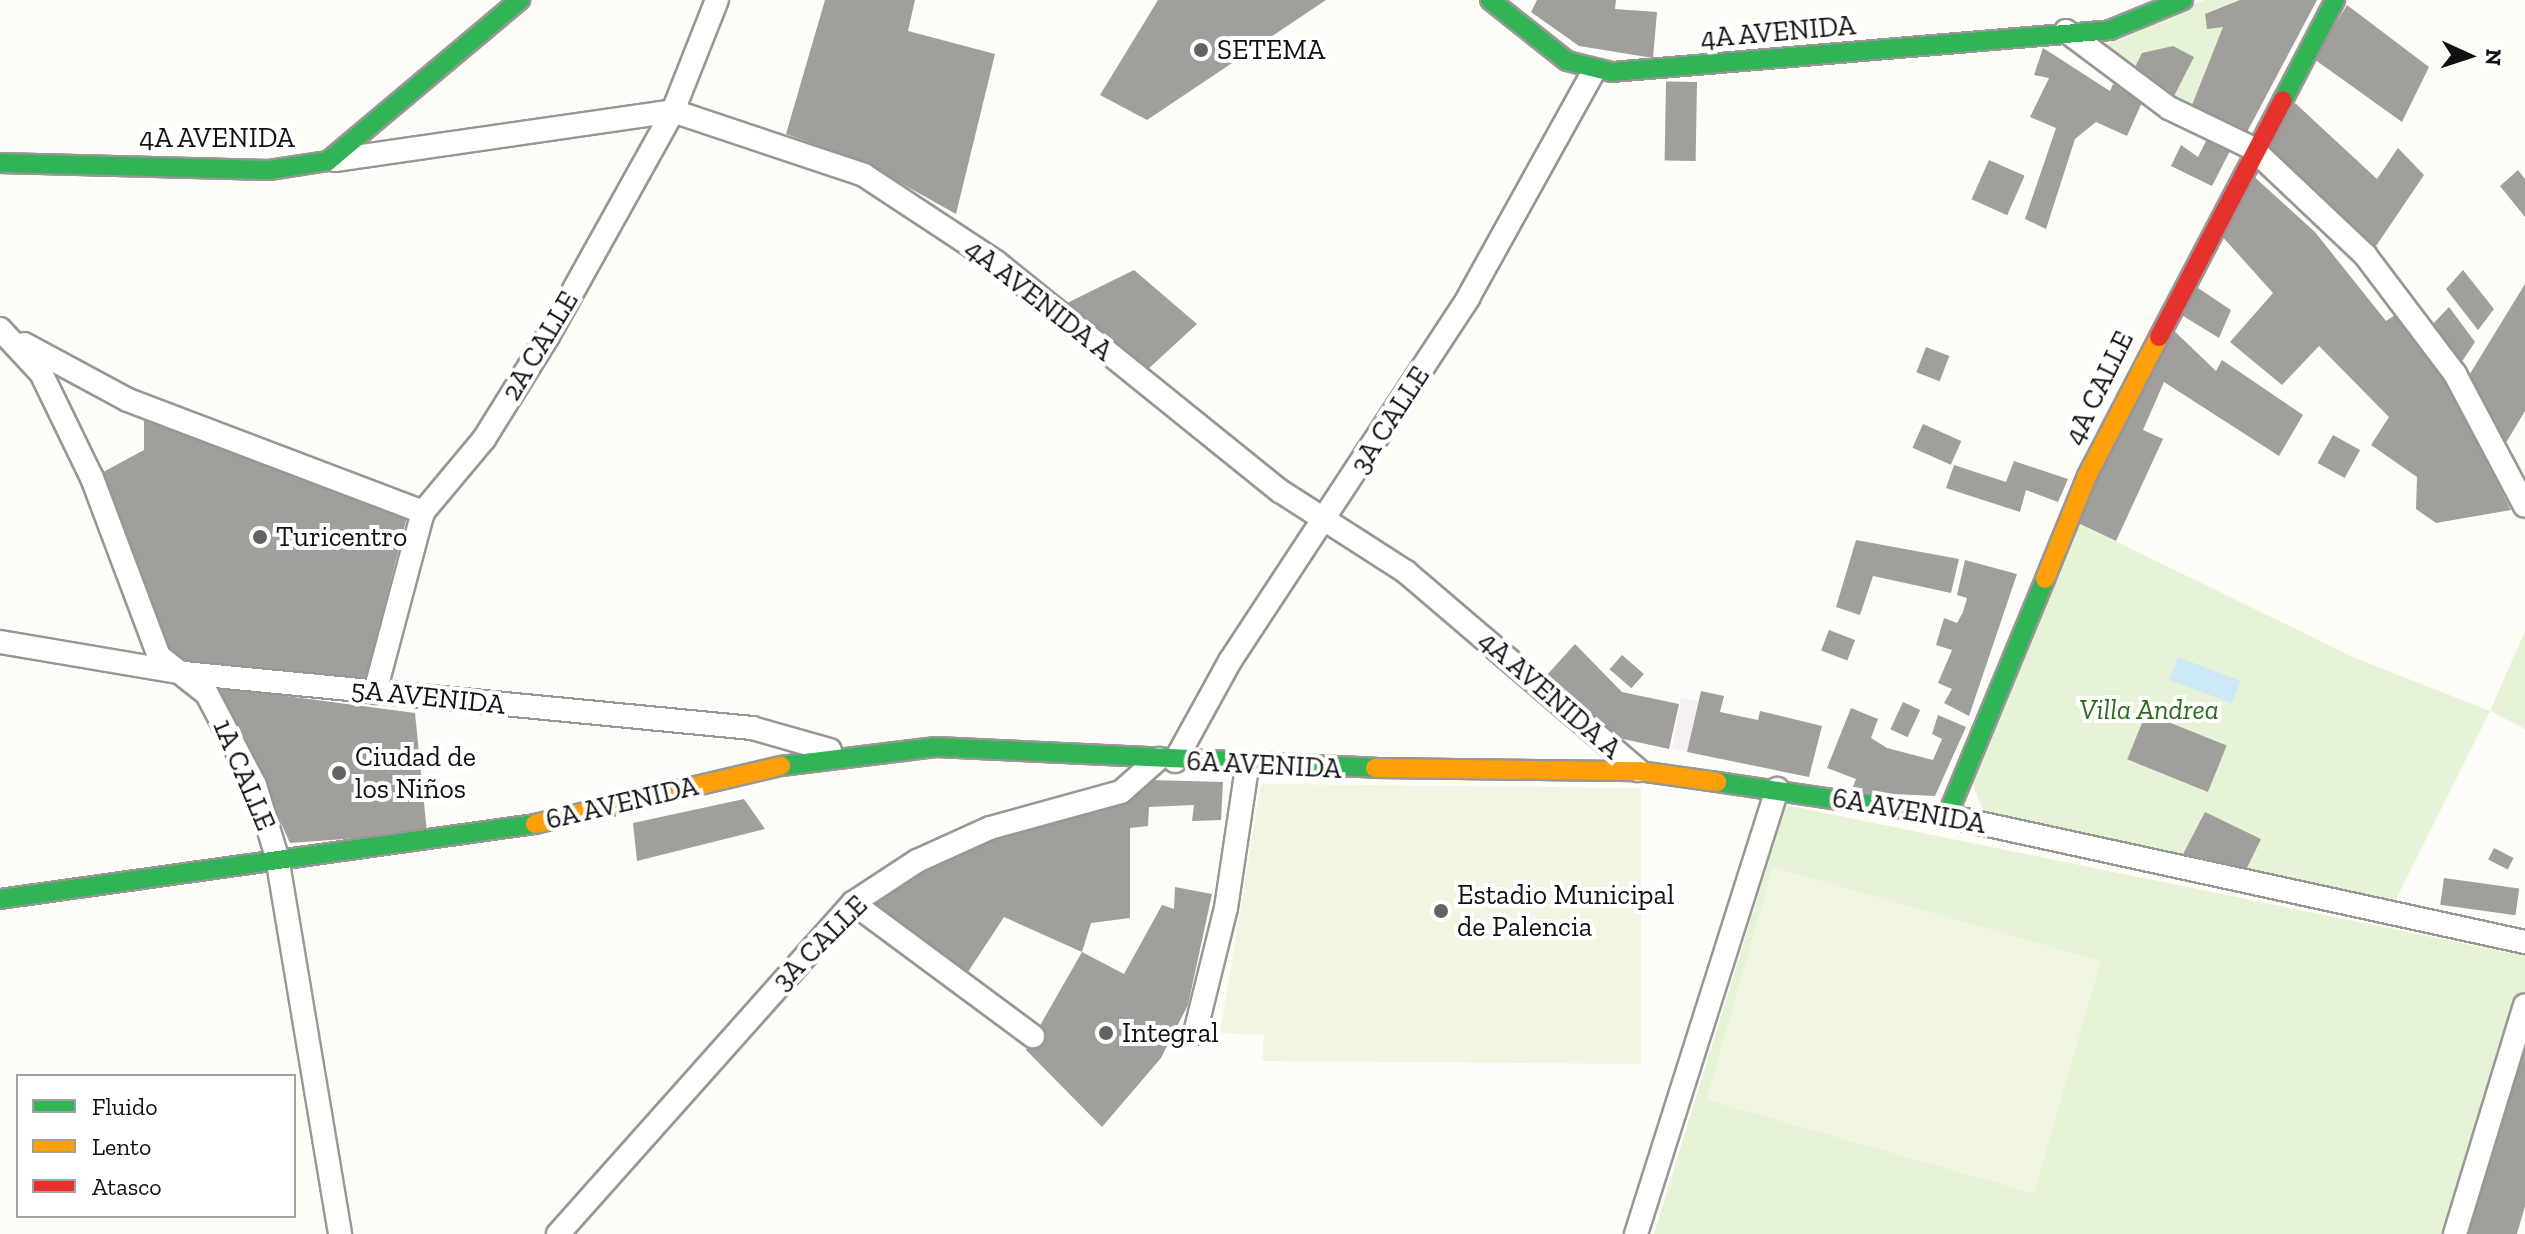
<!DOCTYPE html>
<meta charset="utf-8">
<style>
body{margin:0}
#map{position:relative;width:2525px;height:1234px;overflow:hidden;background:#fdfcf7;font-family:"Zilla Slab",serif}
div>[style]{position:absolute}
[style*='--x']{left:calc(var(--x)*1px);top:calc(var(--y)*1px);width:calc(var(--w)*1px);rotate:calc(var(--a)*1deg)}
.industrial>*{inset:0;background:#f5f0f3;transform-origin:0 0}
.green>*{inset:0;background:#e7f3d7}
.pitch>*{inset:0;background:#f0f6e1;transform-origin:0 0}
.water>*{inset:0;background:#cde8f7;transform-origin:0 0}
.building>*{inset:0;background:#a19f9c;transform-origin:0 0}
.roads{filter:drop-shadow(2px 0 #979795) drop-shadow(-2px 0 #979795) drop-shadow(0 2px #979795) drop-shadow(0 -2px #979795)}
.street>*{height:22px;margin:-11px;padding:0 11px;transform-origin:11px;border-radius:11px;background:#fffffe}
.fast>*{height:18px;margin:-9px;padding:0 9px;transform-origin:9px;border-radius:9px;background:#30b455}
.slow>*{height:18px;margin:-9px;padding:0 9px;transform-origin:9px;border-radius:9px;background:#ff9f0a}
.jam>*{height:18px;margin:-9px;padding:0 9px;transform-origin:9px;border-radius:9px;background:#e5322d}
.dots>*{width:22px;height:22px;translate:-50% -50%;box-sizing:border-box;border:4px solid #fff;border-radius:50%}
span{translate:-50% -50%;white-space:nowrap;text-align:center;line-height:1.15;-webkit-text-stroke:8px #fff;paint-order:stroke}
.street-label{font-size:28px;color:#111}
.poi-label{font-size:28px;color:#111}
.left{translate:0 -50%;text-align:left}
.park-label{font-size:28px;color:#2f6b1f;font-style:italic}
.legend{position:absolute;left:16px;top:1074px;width:280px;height:144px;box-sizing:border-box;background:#fff;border:2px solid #a0a0a0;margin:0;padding:10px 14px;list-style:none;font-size:24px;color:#111}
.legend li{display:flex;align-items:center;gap:16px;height:40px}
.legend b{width:40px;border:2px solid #a0a0a0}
.north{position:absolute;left:2429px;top:16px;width:80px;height:80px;-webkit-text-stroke:6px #fff;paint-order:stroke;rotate:93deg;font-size:22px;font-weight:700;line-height:32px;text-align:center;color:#111}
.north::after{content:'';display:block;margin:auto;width:28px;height:36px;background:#111;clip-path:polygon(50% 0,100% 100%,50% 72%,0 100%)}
</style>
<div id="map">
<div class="industrial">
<i style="left:1681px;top:698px;width:17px;height:52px;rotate:10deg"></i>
</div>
<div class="green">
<i style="clip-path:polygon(2204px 0,2268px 0,2276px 18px,2223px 27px,2190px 110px,2103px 47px)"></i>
<i style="clip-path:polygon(2078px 523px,2353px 657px,2490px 711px,2525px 631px,2525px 729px,2490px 711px,2395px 901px,1985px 816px,1971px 779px)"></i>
<i style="clip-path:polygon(1786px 805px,2525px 956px,2525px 992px,2451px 1234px,1654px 1234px)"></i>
</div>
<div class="pitch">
<i style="clip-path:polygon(1261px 784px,1641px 788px,1641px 1064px,1262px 1061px,1264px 1035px,1220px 1033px)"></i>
<i style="left:1773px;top:867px;width:341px;height:242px;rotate:16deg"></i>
</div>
<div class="water">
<i style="left:2178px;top:657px;width:67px;height:24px;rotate:21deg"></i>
</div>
<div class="building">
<i style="clip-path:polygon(825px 0,915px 0,908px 31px,995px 54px,956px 214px,863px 162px,786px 134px)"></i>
<i style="clip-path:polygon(1158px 0,1326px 0,1147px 120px,1100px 95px)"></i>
<i style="clip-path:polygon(1537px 0,1616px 0,1615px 9px,1657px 12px,1653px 58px,1579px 46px,1531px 12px)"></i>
<i style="clip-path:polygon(2240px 0,2317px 0,2246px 134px,2190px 110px,2223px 27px,2207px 29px,2205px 14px)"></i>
<i style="clip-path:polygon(2347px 5px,2429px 67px,2402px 122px,2314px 59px)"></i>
<i style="clip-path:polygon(2173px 46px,2194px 57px,2173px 98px,2130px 77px,2142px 53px)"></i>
<i style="clip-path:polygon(2043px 48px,2110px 91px,2113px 84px,2144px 98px,2127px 136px,2096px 122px,2075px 139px,2046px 229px,2025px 219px,2056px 128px,2030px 117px,2049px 78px,2034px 75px)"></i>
<i style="left:1697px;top:82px;width:79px;height:31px;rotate:91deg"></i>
<i style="clip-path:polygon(2295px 103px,2377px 179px,2398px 148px,2424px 175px,2372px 252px,2266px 147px)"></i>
<i style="clip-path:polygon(2208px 137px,2231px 149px,2212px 186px,2171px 166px,2181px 145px,2198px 157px)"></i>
<i style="left:1989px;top:160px;width:39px;height:43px;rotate:24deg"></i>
<i style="clip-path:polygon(2518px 170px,2525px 179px,2525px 217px,2500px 186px)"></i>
<i style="clip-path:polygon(2250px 173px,2315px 232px,2386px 321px,2395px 315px,2411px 331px,2461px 407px,2511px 510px,2436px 523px,2416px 509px,2417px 477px,2371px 445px,2389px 417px,2319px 346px,2282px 385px,2230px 342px,2273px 293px,2220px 234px)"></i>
<i style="clip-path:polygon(1134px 270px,1197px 324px,1146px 371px,1063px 305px)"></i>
<i style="clip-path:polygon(2463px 270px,2494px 309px,2478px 330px,2446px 289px)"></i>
<i style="clip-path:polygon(2189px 282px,2231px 310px,2219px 338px,2175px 311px)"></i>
<i style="clip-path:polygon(2525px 284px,2525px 411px,2501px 451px,2468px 377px)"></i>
<i style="clip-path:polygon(2449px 307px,2475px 342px,2461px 363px,2432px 325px)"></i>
<i style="clip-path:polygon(2167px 324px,2216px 371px,2222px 360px,2303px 415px,2279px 456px,2164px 382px,2143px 430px,2163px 439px,2116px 541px,2078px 523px)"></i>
<i style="left:1926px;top:347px;width:25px;height:27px;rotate:21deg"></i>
<i style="clip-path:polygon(144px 415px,408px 513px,365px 681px,185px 663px,163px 649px,92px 478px,144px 450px)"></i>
<i style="left:1923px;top:424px;width:42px;height:26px;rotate:24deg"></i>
<i style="left:2333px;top:435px;width:31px;height:32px;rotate:29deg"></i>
<i style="clip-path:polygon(2014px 461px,2068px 479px,2058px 502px,2026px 490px,2020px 512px,1946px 488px,1954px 465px,2006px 482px)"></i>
<i style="clip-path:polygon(1856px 540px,1959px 559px,1951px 593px,1873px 576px,1860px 615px,1836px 607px)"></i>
<i style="clip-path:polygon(1965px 560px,2017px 574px,1969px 716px,1944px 703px,1952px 689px,1938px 683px,1952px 650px,1936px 645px,1944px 618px,1957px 623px,1963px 612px,1967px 598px,1957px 595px)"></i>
<i style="left:1829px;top:630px;width:28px;height:22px;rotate:21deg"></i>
<i style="clip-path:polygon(1575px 644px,1622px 692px,1679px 704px,1669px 749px,1614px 737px,1546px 676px)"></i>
<i style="left:1622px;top:655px;width:29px;height:19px;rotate:41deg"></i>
<i style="clip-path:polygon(219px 687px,415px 713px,427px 833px,290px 843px)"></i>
<i style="clip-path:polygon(1701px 691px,1724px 696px,1720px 712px,1758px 720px,1760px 711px,1822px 726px,1809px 777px,1687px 752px)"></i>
<i style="left:1903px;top:702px;width:19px;height:30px;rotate:25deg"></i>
<i style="clip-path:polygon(1851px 708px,1878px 719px,1871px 738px,1887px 748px,1933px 760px,1942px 739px,1932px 734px,1938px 715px,1966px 727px,1935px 796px,1851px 792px,1856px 779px,1827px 768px)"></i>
<i style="left:2146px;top:713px;width:87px;height:50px;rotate:22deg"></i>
<i style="clip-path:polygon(1150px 780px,1223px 782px,1221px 820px,1192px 821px,1194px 805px,1149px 807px,1148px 826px,1130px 828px,1130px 918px,1091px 923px,1082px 952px,1004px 917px,964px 978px,864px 906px,973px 844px)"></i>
<i style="clip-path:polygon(744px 799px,765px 829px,637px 861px,633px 823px)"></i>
<i style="clip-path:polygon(2205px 812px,2261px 839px,2245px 872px,2181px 858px)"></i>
<i style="left:2494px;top:848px;width:22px;height:13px;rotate:27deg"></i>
<i style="left:2444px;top:878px;width:76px;height:27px;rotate:8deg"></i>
<i style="clip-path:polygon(1175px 887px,1212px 894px,1188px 1005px,1161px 1058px,1102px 1127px,1026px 1050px,1082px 952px,1124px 974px,1162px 905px,1174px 909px)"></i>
<i style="clip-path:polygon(2525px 1030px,2525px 1206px,2517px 1234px,2461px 1234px)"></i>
</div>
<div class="roads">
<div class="street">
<i style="--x:2066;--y:31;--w:129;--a:36.8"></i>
<i style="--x:2169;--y:108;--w:92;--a:25.7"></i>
<i style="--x:2252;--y:148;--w:156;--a:43.4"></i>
<i style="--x:2365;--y:255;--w:149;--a:52.9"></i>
<i style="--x:2455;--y:374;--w:149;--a:62.1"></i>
<i style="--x:335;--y:160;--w:342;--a:-8.2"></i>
<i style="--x:673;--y:111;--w:201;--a:18.5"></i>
<i style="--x:864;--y:175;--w:158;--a:33.4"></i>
<i style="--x:996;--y:262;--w:365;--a:38.9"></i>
<i style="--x:1280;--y:491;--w:150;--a:32.7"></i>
<i style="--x:1406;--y:572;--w:305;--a:40.5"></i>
<i style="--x:0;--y:329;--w:60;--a:47"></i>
<i style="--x:41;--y:373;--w:117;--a:64.1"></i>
<i style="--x:92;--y:478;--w:190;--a:69.4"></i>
<i style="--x:159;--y:656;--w:61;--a:38.4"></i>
<i style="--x:207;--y:694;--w:103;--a:62.2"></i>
<i style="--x:255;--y:785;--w:75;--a:73"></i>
<i style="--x:277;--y:857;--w:382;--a:80.5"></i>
<i style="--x:24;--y:344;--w:118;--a:28.3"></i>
<i style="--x:128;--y:400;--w:316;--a:20.8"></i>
<i style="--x:0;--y:642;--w:187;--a:9.6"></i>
<i style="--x:184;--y:673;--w:571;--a:5.53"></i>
<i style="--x:752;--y:728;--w:81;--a:15.8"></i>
<i style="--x:375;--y:692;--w:186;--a:-75.1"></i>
<i style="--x:423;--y:512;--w:95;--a:-50.1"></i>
<i style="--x:484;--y:439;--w:121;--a:-58.1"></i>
<i style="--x:548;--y:336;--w:257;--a:-60.9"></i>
<i style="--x:673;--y:111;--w:119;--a:-68.4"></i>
<i style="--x:1175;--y:761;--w:114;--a:-61.2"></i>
<i style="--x:1230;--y:661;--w:434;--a:-56.7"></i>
<i style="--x:1468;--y:298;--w:260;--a:-61"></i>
<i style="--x:1947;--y:816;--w:592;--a:12.3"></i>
<i style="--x:853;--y:903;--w:224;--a:36.5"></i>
<i style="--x:1195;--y:1033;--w:129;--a:-76.1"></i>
<i style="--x:1226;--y:908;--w:143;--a:-81.5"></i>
<i style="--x:558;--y:1234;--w:443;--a:-48.3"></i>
<i style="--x:853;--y:903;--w:77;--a:-33.3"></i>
<i style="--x:917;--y:861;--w:80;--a:-24.3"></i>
<i style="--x:990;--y:828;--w:136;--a:-15.4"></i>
<i style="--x:1121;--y:792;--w:50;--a:-41.7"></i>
<i style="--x:1636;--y:1234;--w:467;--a:-72.4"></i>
<i style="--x:2455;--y:1234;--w:239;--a:-73"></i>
</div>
<div class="fast">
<i style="--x:1490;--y:0;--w:98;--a:38.4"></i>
<i style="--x:1567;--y:61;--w:46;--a:13.7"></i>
<i style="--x:1612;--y:72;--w:500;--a:-4.8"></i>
<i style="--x:2110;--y:30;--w:79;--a:-22.3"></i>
<i style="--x:2283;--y:100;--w:113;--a:-62.5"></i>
<i style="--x:0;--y:163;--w:269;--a:1.5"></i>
<i style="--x:269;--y:170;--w:60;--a:-8.7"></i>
<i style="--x:328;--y:161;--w:251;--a:-40"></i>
<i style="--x:781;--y:766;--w:156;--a:-7"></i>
<i style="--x:936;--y:747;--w:440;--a:2.7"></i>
<i style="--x:1717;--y:782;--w:232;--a:8.4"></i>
<i style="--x:1947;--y:816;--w:256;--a:-67.5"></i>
<i style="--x:0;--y:899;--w:540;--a:-7.98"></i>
</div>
<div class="slow">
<i style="--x:2045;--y:579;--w:111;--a:-67.8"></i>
<i style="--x:2087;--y:476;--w:157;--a:-62.6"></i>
<i style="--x:1375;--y:768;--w:264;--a:0.7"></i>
<i style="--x:1639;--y:771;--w:79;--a:8"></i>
<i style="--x:535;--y:824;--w:253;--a:-13.3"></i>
</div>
<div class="jam">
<i style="--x:2159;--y:337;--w:267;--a:-62.4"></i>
</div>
</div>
<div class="dots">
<i style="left:1201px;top:50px;background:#646362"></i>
<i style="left:260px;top:537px;background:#646362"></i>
<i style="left:339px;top:773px;background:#646362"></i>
<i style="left:1441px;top:911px;background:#646362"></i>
<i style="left:1106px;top:1033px;background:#646362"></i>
</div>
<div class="street-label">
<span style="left:1778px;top:32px;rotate:-5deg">4A AVENIDA</span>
<span style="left:217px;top:138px">4A AVENIDA</span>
<span style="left:1039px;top:300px;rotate:38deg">4A AVENIDA A</span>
<span style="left:540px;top:346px;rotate:-59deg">2A CALLE</span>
<span style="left:2099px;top:388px;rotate:-64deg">4A CALLE</span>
<span style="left:1390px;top:420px;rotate:-57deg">3A CALLE</span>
<span style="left:1550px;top:695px;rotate:41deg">4A AVENIDA A</span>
<span style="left:428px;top:697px;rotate:6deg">5A AVENIDA</span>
<span style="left:1264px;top:765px;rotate:3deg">6A AVENIDA</span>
<span style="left:244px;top:775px;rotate:67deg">1A CALLE</span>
<span style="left:622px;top:803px;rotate:-13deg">6A AVENIDA</span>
<span style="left:1909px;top:811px;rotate:10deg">6A AVENIDA</span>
<span style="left:820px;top:943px;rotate:-45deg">3A CALLE</span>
</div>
<div class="poi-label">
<span class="left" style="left:1217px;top:50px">SETEMA</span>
<span class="left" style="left:276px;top:537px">Turicentro</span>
<span class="left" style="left:355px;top:773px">Ciudad de<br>los Niños</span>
<span class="left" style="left:1457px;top:911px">Estadio Municipal<br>de Palencia</span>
<span class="left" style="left:1122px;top:1033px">Integral</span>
</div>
<div class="park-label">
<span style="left:2149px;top:710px">Villa Andrea</span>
</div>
<ul class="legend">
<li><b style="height:10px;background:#30b455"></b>Fluido</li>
<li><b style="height:10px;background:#ff9f0a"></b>Lento</li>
<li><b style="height:10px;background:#e5322d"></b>Atasco</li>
</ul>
<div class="north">N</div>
</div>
